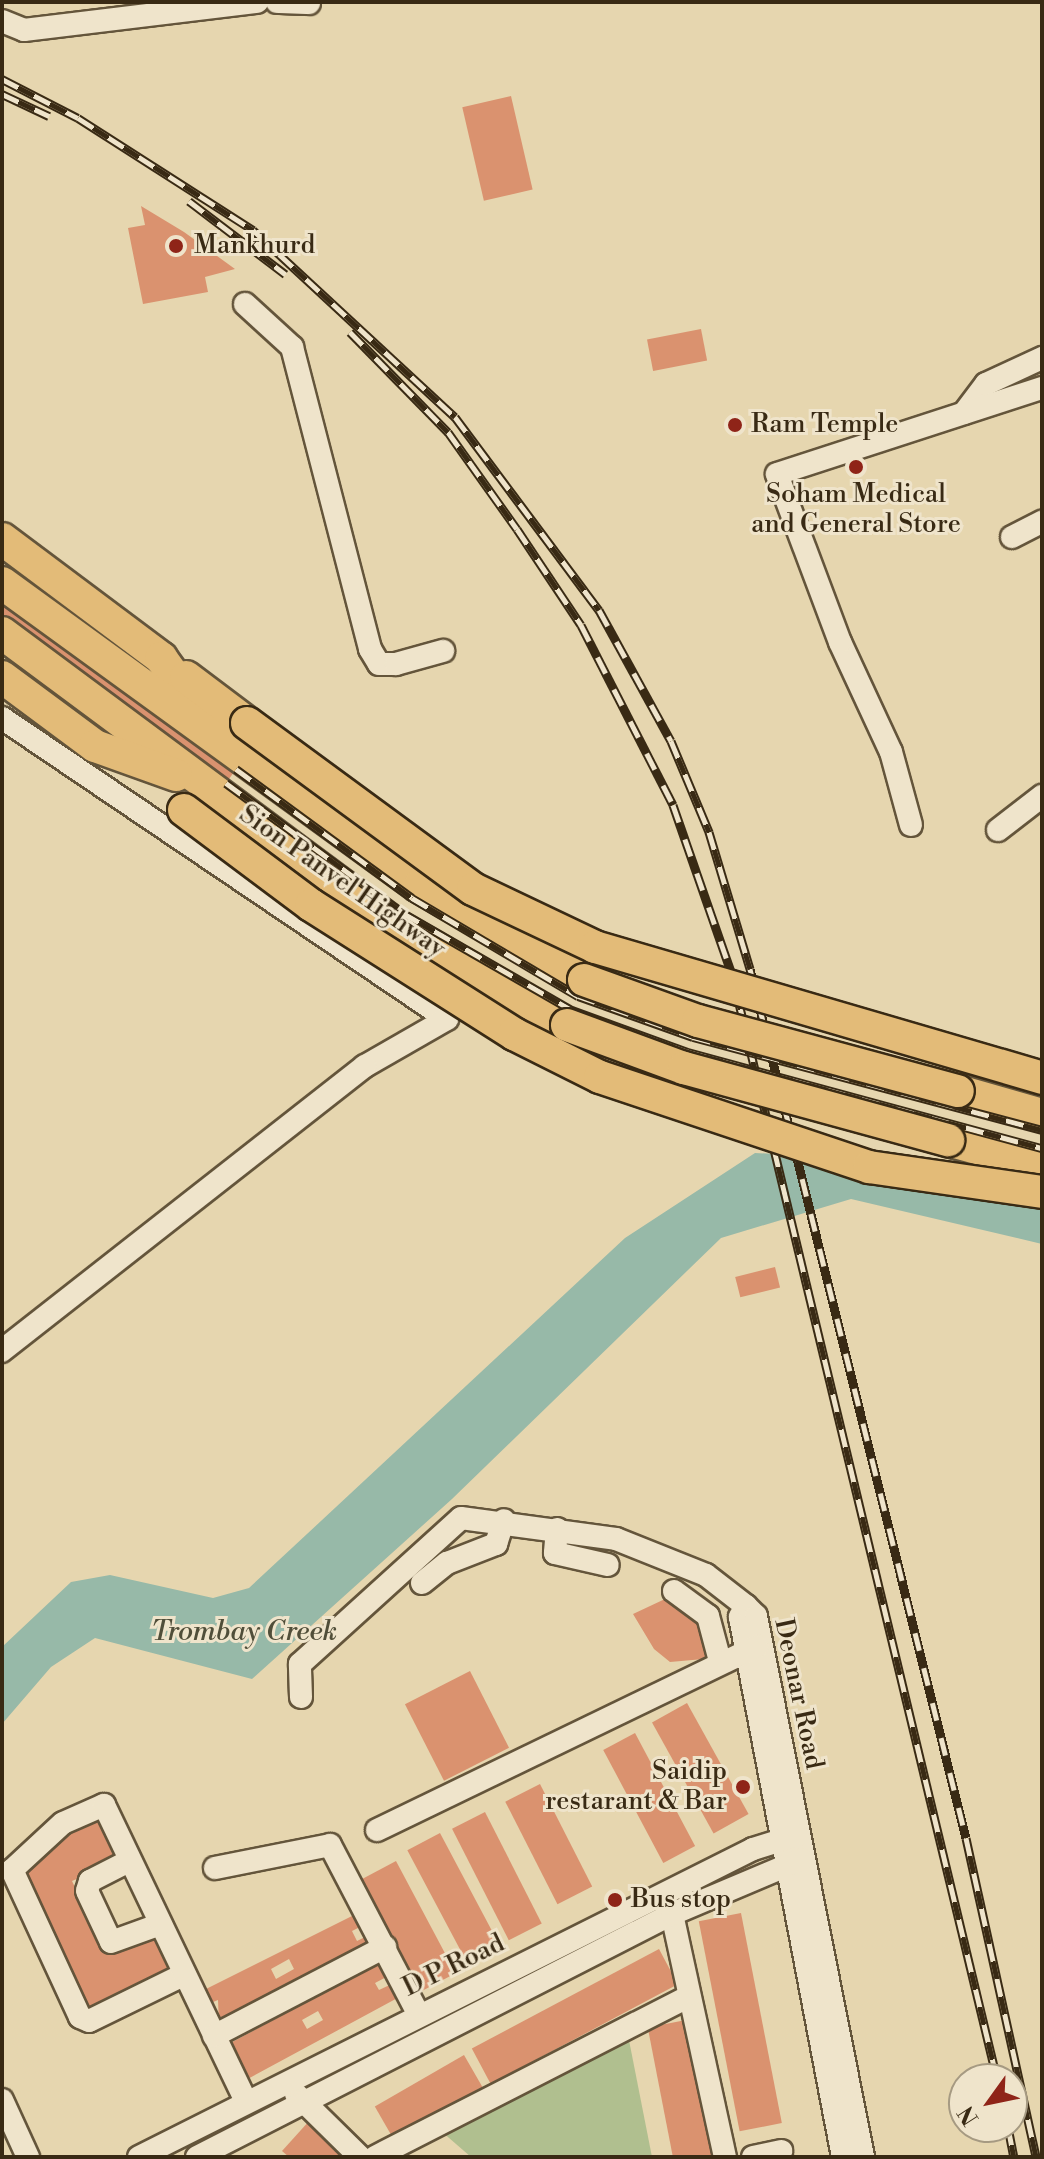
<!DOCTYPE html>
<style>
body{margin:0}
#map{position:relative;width:1044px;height:2159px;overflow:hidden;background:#e6d6af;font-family:"Libre Bodoni",serif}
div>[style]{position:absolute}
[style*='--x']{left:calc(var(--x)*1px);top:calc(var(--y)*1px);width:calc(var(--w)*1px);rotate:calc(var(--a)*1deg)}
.green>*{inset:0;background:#b0bf8f}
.water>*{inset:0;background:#97b9a8}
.building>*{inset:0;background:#da926f;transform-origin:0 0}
.roads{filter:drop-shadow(2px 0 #64553b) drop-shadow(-2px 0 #64553b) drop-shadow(0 2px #64553b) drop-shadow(0 -2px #64553b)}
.minor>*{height:22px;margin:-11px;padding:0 11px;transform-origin:11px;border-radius:11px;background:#efe4cb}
.highway>*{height:32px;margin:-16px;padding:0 16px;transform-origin:16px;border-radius:16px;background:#e3bb78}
.rail>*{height:9px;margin-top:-4.5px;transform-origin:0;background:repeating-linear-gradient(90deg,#efe4cb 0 18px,#392a14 0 36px);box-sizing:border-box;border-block:2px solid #392a14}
.bridges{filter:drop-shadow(2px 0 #392a14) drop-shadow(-2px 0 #392a14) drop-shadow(0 2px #392a14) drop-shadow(0 -2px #392a14)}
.highway-bridge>*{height:32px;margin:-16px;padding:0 16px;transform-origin:16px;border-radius:16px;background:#e3bb78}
.dots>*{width:22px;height:22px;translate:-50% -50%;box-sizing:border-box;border:4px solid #efe4cb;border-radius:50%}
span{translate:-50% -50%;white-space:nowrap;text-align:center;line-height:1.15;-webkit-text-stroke:6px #efe4cb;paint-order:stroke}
.poi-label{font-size:26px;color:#392a14}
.left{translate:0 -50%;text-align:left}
.right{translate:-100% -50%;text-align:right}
.street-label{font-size:26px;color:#392a14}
.water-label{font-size:28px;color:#504e39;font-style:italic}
.frame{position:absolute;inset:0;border:4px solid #392a14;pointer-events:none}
.north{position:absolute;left:948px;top:2063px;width:80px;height:80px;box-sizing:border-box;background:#efe4cb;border:2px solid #a69a82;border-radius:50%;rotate:237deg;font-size:22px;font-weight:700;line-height:32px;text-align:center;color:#392a14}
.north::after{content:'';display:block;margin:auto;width:28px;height:36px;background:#8f2418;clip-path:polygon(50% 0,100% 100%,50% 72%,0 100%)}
</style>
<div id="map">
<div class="green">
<i style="clip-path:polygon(627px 2030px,652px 2157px,471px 2157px,441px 2131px)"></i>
</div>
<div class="water">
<i style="clip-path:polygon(755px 1153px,854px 1158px,1042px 1204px,1042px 1244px,851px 1199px,721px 1238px,452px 1499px,252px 1679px,95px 1638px,51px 1667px,2px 1724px,2px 1647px,71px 1582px,110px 1575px,213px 1598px,249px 1588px,625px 1238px)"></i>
</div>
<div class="building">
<i style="left:511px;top:96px;width:96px;height:50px;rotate:77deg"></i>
<i style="clip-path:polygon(141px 206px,184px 232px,235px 269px,205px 277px,208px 292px,143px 304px,128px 228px,145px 225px)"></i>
<i style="left:701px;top:329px;width:32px;height:55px;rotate:79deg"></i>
<i style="clip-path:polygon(2px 569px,248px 753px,212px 802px,2px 644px)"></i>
<i style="left:775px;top:1267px;width:21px;height:41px;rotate:76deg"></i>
<i style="clip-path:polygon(665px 1599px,687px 1615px,701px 1613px,715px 1658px,670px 1662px,654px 1649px,633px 1614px)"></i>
<i style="left:470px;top:1671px;width:86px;height:73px;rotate:63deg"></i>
<i style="left:687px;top:1703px;width:127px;height:40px;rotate:61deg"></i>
<i style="left:635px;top:1733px;width:128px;height:36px;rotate:62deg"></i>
<i style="left:540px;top:1784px;width:115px;height:39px;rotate:63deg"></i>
<i style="left:485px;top:1812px;width:125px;height:37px;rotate:63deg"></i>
<i style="clip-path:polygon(103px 1817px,121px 1860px,72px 1881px,107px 1955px,155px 1934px,174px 1972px,88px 2013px,19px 1870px,53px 1848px,51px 1838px)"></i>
<i style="left:440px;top:1833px;width:127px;height:37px;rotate:62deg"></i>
<i style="left:396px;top:1861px;width:127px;height:42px;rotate:62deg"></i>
<i style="clip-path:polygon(evenodd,360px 1912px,366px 1924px,352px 1931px,357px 1941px,371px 1934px,377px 1946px,219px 2025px,218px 2000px,208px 2004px,202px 1991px,360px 1912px,289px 1959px,294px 1969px,276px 1979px,271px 1969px,289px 1959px)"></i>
<i style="left:741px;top:1913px;width:214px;height:43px;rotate:79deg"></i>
<i style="left:659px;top:1949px;width:40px;height:212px;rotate:62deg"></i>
<i style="clip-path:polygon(evenodd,384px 1960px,392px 1974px,375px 1983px,379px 1990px,396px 1982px,403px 1995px,244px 2081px,237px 2053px,231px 2056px,225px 2046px,384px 1960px,318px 2011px,323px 2020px,307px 2029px,302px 2020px,318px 2011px)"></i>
<i style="left:686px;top:2020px;width:139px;height:39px;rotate:79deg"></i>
<i style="left:464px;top:2055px;width:40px;height:103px;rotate:60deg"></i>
<i style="clip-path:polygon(310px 2120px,351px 2157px,289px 2157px,282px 2151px)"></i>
</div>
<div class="roads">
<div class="minor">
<i style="--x:277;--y:2;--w:32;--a:2"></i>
<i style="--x:2;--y:21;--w:24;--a:22"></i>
<i style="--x:24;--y:30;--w:235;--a:-6.9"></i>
<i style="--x:245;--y:304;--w:64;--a:42.5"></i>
<i style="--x:292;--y:347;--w:312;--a:75.5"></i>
<i style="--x:370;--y:649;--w:17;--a:59"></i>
<i style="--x:379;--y:664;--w:17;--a:0"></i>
<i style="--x:396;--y:664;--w:49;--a:-15.5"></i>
<i style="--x:964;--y:413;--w:36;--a:-53"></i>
<i style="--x:986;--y:384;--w:62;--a:-24.9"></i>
<i style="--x:1012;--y:537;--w:34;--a:-27"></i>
<i style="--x:2;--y:718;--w:537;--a:34.07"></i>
<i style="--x:447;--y:1019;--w:95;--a:150.2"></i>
<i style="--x:365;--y:1066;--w:462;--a:141.9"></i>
<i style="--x:911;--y:825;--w:76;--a:-105.3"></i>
<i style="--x:891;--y:752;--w:121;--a:-114.9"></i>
<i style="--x:840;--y:642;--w:179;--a:-110.6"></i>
<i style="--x:777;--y:474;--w:279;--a:-18"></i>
<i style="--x:998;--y:830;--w:56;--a:-37.7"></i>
<i style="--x:557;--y:1529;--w:24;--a:95"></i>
<i style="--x:555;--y:1553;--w:54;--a:12.8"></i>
<i style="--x:422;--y:1583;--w:32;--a:-39"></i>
<i style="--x:447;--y:1563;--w:53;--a:-21.2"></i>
<i style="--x:496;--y:1544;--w:25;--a:-72"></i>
<i style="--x:674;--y:1591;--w:42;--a:36.3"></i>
<i style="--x:708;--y:1616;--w:47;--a:75.1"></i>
<i style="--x:746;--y:1606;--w:13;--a:119"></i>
<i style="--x:740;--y:1617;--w:550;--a:79.2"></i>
<i style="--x:301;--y:1697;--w:33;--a:-92"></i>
<i style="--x:300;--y:1664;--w:217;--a:-42.2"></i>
<i style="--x:461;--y:1518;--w:156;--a:7.7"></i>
<i style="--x:616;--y:1539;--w:97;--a:21.8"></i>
<i style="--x:706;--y:1575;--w:51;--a:37.8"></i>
<i style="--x:746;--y:1606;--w:14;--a:45"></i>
<i style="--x:756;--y:1616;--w:551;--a:78.81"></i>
<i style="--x:377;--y:1830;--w:422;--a:-25.8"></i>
<i style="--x:129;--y:1861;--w:44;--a:152.9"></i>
<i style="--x:90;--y:1881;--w:10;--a:107"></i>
<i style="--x:87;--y:1891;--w:56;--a:64.8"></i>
<i style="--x:111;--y:1942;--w:50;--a:-19.9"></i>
<i style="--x:215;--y:1868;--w:117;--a:-11.3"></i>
<i style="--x:330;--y:1845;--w:192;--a:62.4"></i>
<i style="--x:672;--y:1914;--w:249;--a:77.7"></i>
<i style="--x:181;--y:1976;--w:102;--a:153.9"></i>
<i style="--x:89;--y:2021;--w:10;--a:-156"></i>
<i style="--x:80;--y:2017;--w:162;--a:-114.8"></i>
<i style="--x:12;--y:1870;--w:69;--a:-42.7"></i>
<i style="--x:63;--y:1823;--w:45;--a:-23.7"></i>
<i style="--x:104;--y:1805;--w:328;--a:64.4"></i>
<i style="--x:214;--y:2036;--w:193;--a:-27.5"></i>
<i style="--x:296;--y:2094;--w:90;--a:44.5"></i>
<i style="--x:2;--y:2100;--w:63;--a:65.5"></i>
<i style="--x:139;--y:2157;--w:687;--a:-26.64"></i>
<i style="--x:753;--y:1849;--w:47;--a:-17.3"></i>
<i style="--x:197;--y:2157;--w:534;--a:-27.09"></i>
<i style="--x:672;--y:1914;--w:141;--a:-22.9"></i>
<i style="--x:375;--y:2157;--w:353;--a:-27.1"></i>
<i style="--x:753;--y:2157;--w:29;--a:-12"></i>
</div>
<div class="highway">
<i style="--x:2;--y:539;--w:199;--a:36.8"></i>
<i style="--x:161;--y:658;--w:82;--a:54.4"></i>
<i style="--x:2;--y:583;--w:515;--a:36"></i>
<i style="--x:419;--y:886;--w:190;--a:29.7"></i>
<i style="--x:2;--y:633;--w:491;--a:36.6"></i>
<i style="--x:396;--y:926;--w:198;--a:30.1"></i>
<i style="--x:2;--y:677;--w:116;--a:36.6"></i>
<i style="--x:95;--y:746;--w:86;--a:19.7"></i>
<i style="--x:186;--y:677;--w:76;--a:37"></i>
<i style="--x:958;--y:1091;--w:87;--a:15.9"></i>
<i style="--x:948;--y:1140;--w:98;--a:15.5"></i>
</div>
</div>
<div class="rail">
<i style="--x:2;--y:79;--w:85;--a:27.2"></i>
<i style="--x:78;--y:118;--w:208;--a:32.6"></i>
<i style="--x:253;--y:230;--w:275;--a:42.8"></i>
<i style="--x:455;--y:417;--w:241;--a:53.3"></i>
<i style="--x:599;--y:610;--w:149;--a:61.2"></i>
<i style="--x:671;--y:741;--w:99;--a:67.3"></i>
<i style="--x:709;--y:832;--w:143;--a:73.3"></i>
<i style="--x:750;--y:969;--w:895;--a:76.04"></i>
<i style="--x:966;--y:1838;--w:327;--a:77.6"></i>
<i style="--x:2;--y:94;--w:52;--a:25.1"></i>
<i style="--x:189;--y:201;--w:121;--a:37.2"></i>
<i style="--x:350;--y:332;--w:140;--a:45.6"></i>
<i style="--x:448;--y:432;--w:119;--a:54.6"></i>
<i style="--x:517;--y:529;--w:115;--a:56.3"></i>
<i style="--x:581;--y:625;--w:202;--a:62.9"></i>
<i style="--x:673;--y:805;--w:179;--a:70.8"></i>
<i style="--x:732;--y:974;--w:1136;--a:76.51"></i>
<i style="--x:236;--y:769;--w:218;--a:36.2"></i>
<i style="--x:412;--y:898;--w:193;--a:30.6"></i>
<i style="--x:578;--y:996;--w:122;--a:19.6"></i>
<i style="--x:693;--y:1037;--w:361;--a:14.9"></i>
<i style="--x:226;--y:783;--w:220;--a:36.3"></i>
<i style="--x:403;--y:913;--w:195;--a:29.9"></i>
<i style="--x:572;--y:1010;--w:123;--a:19.9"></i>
<i style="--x:688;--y:1052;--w:367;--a:15.2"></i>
<i style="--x:1008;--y:2127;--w:31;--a:79"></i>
</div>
<div class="bridges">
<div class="highway-bridge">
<i style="--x:247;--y:723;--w:280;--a:36.3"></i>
<i style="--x:473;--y:889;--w:135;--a:25.4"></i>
<i style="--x:595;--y:947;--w:466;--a:16.3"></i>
<i style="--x:184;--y:810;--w:159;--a:36.8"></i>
<i style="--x:311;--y:905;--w:241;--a:32.4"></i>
<i style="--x:514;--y:1034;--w:96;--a:26.6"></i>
<i style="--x:600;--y:1077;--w:284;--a:18.5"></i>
<i style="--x:869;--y:1167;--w:175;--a:8.2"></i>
<i style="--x:584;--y:980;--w:121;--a:19.8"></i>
<i style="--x:698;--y:1021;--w:269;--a:15.1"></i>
<i style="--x:567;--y:1025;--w:125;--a:20.2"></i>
<i style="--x:684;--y:1068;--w:274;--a:15.3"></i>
</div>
</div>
<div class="dots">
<i style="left:176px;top:246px;background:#8f2418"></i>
<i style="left:735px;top:425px;background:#8f2418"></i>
<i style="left:856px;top:467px;background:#8f2418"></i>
<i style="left:743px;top:1787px;background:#8f2418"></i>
<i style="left:615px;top:1900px;background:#8f2418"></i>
</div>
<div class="poi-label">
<span class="left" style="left:194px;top:246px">Mankhurd</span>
<span class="left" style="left:751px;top:425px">Ram Temple</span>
<span style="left:856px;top:510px">Soham Medical<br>and General Store</span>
<span class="right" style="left:727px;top:1787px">Saidip<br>restarant &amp; Bar</span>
<span class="left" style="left:631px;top:1900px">Bus stop</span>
</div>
<div class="street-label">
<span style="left:342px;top:882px;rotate:35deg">Sion Panvel Highway</span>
<span style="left:798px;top:1694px;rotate:78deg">Deonar Road</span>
<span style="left:454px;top:1966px;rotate:-26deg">D P Road</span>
</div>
<div class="water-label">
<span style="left:244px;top:1632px">Trombay Creek</span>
</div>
<div class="frame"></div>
<div class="north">N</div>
</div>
